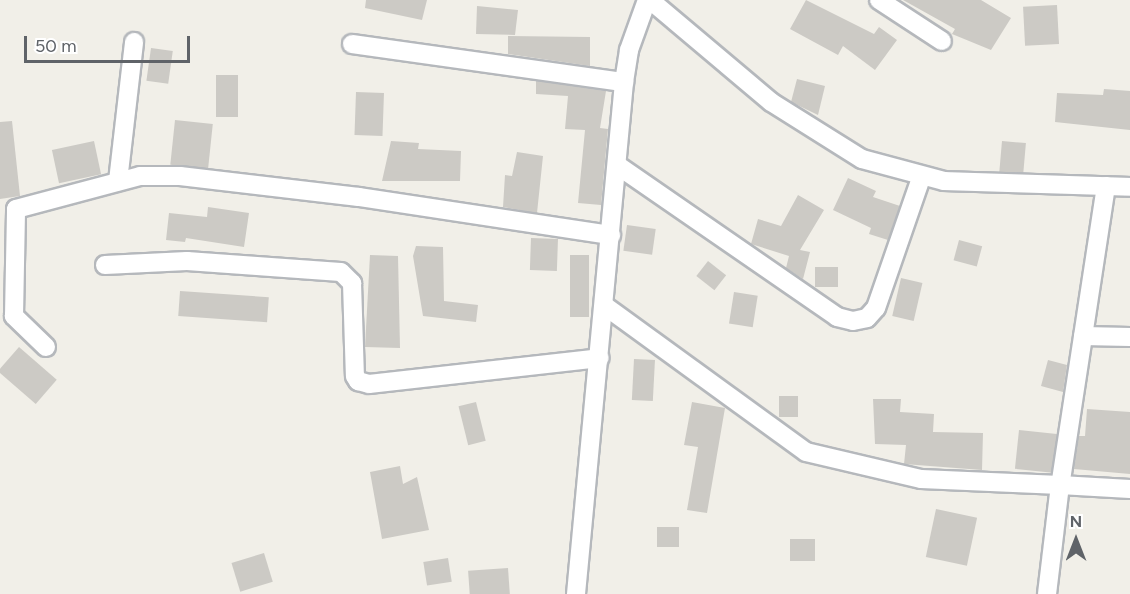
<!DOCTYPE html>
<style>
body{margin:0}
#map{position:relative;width:1130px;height:594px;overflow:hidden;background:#f1efe8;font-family:Figtree,sans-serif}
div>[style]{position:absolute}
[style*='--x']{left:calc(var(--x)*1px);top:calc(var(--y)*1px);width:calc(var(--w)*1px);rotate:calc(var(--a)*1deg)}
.building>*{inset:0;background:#cccac5;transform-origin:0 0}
.roads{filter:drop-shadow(2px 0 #b5b8bc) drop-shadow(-2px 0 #b5b8bc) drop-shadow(0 2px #b5b8bc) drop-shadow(0 -2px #b5b8bc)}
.street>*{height:18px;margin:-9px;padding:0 9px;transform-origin:9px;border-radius:9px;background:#fff}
span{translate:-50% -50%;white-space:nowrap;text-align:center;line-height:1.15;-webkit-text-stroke:6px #fff;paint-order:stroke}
.north{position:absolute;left:1046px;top:510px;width:60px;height:60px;-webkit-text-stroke:4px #fff;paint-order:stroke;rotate:0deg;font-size:16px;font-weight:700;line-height:24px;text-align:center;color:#5f6368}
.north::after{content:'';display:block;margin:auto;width:21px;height:27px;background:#5f6368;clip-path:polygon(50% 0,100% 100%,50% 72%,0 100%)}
.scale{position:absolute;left:24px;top:36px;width:166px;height:27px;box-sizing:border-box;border:3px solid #5f6368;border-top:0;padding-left:8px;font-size:18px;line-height:21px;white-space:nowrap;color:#5f6368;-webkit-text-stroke:4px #fff;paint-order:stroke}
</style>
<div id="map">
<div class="building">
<i style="clip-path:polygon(366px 0,427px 0,422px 20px,365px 8px)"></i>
<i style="clip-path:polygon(806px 0,874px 34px,879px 27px,897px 40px,875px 70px,843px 46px,838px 55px,790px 29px)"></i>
<i style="clip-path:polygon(903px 0,981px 0,1011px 18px,991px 50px,952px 34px,955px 29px)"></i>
<i style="left:1057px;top:5px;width:39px;height:34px;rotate:87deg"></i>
<i style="clip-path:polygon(477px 6px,518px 10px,515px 35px,476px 34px)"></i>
<i style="clip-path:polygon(508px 36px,590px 37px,590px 66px,508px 54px)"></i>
<i style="left:151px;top:48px;width:22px;height:33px;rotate:8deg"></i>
<i style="left:216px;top:75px;width:22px;height:42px"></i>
<i style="clip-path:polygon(797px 79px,825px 86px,818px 115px,791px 102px)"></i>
<i style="clip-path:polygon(536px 81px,606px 91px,600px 128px,608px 129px,601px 205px,578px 203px,585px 130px,565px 129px,568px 96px,536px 94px)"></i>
<i style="clip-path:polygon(1104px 89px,1130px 91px,1130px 130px,1055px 122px,1057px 93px,1103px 95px)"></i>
<i style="left:356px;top:92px;width:28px;height:43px;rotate:2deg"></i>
<i style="left:175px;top:120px;width:38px;height:45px;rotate:6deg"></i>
<i style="clip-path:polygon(12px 121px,20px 196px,0 199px,0 122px)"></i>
<i style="left:94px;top:141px;width:34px;height:43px;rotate:78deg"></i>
<i style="clip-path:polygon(391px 141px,419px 143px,418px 149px,461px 151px,460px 181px,382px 181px)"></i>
<i style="left:1002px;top:141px;width:24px;height:31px;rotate:5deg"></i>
<i style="clip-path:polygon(517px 152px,543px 156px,537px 213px,503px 207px,505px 175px,512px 176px)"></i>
<i style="clip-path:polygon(848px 178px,876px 191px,873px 197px,900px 206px,888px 240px,869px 234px,871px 228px,833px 210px)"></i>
<i style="clip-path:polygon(798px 195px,824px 210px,800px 250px,810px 252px,803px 279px,786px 268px,789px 256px,751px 244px,758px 219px,781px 226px)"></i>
<i style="clip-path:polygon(208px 207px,249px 213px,244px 247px,186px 238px,185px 242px,166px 240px,169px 213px,207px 217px)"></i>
<i style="left:627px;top:225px;width:29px;height:26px;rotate:8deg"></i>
<i style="left:531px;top:238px;width:27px;height:32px;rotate:2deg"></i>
<i style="left:959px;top:240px;width:24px;height:21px;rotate:15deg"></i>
<i style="clip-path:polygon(416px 246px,443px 247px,444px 301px,478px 305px,476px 322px,423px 316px,413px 256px)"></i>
<i style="clip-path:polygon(370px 255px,398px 256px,400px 348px,365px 347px)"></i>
<i style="left:570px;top:255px;width:19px;height:62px"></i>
<i style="left:708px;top:261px;width:23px;height:19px;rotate:38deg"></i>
<i style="left:815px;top:267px;width:23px;height:20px"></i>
<i style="left:901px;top:278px;width:22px;height:39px;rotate:13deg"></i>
<i style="left:180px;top:291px;width:89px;height:25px;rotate:4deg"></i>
<i style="left:734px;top:292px;width:24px;height:32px;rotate:9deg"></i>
<i style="left:19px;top:347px;width:50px;height:32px;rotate:41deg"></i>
<i style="left:634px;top:359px;width:21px;height:41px;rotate:3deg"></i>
<i style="clip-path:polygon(1048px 360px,1067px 365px,1063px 392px,1041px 386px)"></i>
<i style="left:779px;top:396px;width:19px;height:21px"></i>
<i style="clip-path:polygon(873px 399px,901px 399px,900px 412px,934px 414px,933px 432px,983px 433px,982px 470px,904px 464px,906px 445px,875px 444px)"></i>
<i style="left:476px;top:402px;width:40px;height:18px;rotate:76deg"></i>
<i style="clip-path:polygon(692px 402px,725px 408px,707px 513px,687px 510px,698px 447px,684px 445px)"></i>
<i style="clip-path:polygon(1087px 409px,1130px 412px,1130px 474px,1074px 469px,1079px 436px,1085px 436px)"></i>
<i style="left:1019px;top:430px;width:38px;height:39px;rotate:6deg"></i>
<i style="clip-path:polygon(400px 466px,403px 484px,417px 477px,429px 530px,382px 539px,370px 472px)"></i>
<i style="left:936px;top:509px;width:42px;height:49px;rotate:12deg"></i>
<i style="left:657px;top:527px;width:22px;height:20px"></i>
<i style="left:790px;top:539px;width:25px;height:22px"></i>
<i style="left:264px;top:553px;width:30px;height:34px;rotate:73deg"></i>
<i style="left:448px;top:558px;width:24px;height:25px;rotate:81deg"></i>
<i style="left:508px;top:568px;width:26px;height:40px;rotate:86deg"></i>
</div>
<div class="roads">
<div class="street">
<i style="--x:650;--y:0;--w:158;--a:40.1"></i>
<i style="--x:771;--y:102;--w:107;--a:32.1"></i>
<i style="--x:862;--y:159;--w:85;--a:15"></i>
<i style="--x:944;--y:181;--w:186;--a:1.8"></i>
<i style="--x:879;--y:0;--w:75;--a:33.1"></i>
<i style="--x:352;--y:44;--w:275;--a:8"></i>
<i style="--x:617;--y:165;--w:267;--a:34.6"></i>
<i style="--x:837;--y:317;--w:16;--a:14"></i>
<i style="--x:853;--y:321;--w:14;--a:-12"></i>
<i style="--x:867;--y:318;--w:13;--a:-48"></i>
<i style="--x:876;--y:308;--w:138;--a:-70.9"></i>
<i style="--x:118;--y:181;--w:140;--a:-83.4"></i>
<i style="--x:1106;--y:186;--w:303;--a:98.7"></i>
<i style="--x:1060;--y:485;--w:70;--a:3.3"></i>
<i style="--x:105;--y:265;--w:82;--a:-2.8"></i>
<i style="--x:187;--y:261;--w:154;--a:4.1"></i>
<i style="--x:341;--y:272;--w:16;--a:45"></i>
<i style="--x:352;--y:283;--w:93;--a:88.2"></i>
<i style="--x:355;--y:376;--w:6;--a:59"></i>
<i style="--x:358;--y:381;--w:11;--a:15"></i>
<i style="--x:369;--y:384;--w:232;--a:-6.4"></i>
<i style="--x:605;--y:306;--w:248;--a:36"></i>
<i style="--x:806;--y:452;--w:118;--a:13.2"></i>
<i style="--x:921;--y:479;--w:139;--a:2.5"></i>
<i style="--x:1060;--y:485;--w:110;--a:96.8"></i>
<i style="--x:1083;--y:336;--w:47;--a:1.2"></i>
<i style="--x:46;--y:347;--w:45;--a:-135.9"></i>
<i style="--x:14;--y:316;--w:107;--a:-88.9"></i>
<i style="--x:16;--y:209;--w:128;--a:-14.9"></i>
<i style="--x:140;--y:176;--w:40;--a:0"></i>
<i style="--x:180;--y:176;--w:180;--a:6.7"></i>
<i style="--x:359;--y:197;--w:255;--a:8.6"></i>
<i style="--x:576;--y:594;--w:514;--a:-84.64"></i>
<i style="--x:624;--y:82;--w:32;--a:-81"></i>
<i style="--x:629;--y:50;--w:53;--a:-70.2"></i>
</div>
</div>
<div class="north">N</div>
<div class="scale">50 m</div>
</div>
